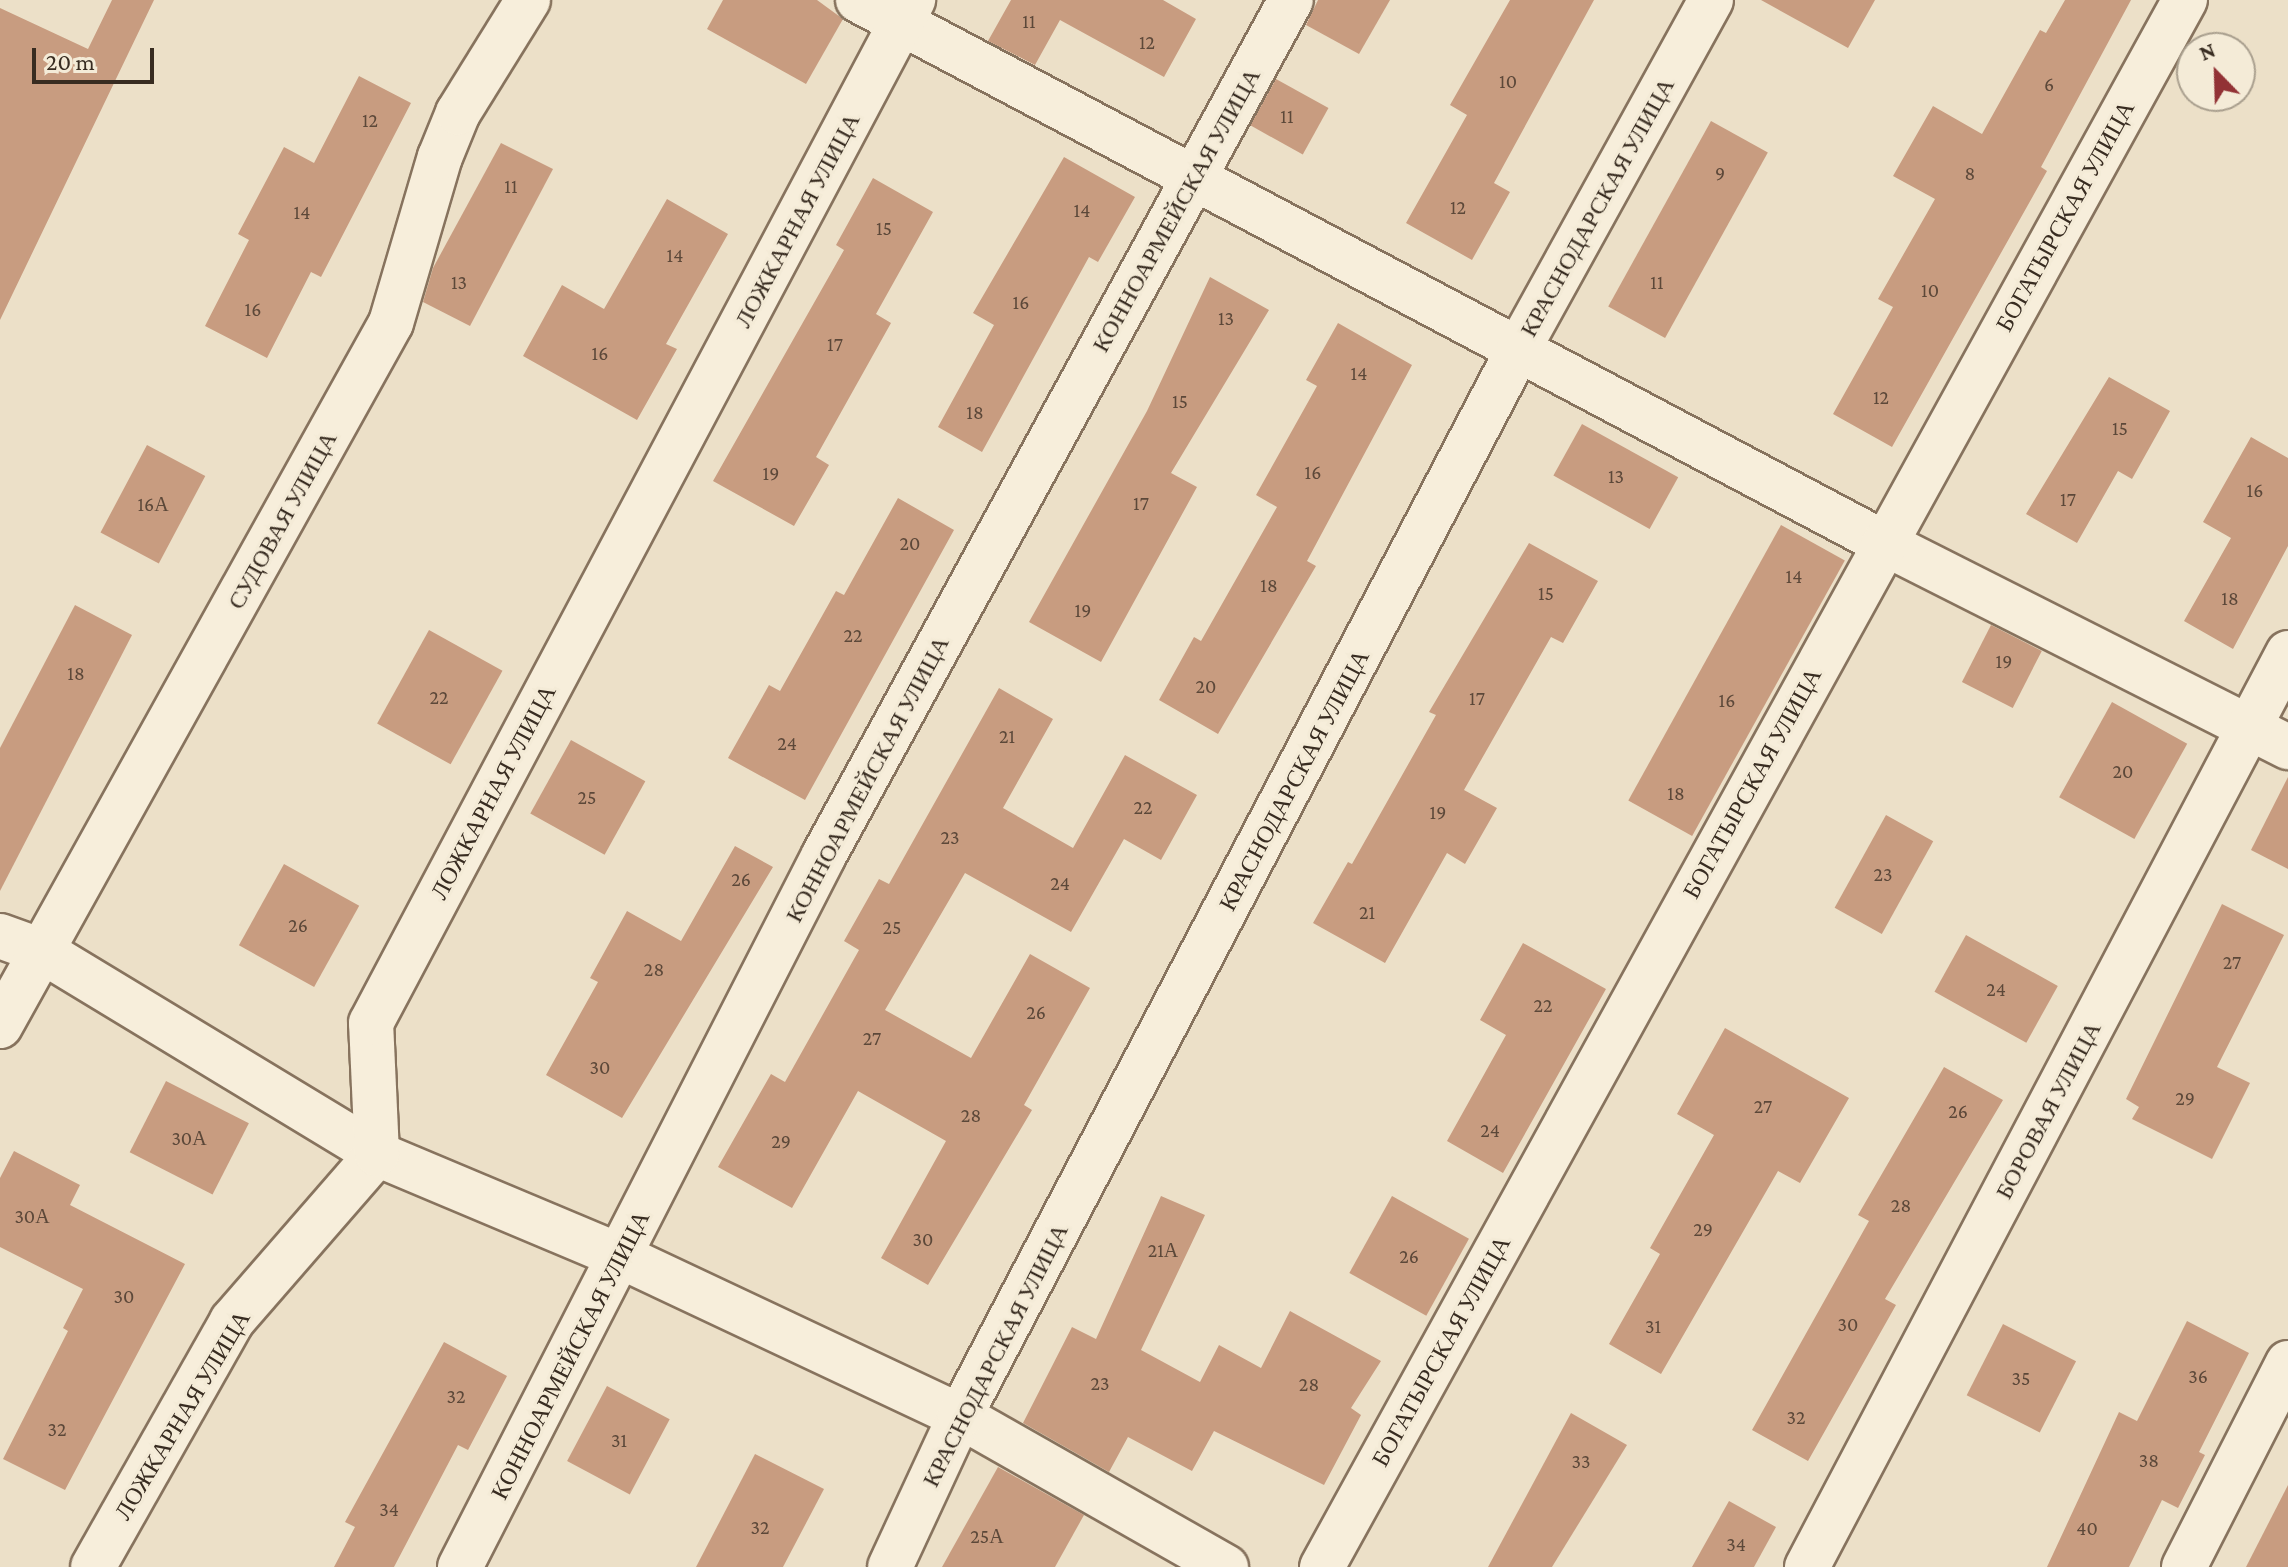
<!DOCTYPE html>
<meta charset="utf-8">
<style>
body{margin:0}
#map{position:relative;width:2288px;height:1567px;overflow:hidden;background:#ece0c8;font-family:"Crimson Pro",serif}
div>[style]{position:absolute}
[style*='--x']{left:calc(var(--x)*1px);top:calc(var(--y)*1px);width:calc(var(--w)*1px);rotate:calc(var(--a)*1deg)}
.building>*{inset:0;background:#c89c80;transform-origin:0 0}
.roads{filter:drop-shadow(2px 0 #87735e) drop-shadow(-2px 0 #87735e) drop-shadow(0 2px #87735e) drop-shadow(0 -2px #87735e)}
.street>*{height:44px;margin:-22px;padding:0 22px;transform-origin:22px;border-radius:22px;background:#f7eedb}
span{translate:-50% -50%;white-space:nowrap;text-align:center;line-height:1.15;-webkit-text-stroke:6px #f4ebd7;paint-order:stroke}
.number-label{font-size:20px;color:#5c4839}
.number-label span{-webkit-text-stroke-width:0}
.street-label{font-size:24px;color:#382c21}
.north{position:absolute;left:2176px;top:32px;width:80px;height:80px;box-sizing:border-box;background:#f4ebd7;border:2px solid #a99f8e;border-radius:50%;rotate:337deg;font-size:22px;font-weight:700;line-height:32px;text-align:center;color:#382c21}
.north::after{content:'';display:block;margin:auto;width:28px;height:36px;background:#923235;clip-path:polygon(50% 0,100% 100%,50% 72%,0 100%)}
.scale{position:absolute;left:32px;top:48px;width:122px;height:36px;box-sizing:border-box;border:4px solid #382c21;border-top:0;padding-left:10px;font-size:24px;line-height:28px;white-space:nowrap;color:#382c21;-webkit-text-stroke:6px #f4ebd7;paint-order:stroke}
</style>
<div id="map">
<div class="building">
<i style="clip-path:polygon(112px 0,154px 0,0 320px,0 8px,88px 49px)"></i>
<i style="clip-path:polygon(723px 0,817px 0,843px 19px,806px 84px,707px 29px)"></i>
<i style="clip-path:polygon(1011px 0,1163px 0,1196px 19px,1164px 77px,1060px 20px,1035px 65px,988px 41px)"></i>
<i style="clip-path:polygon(1318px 0,1390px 0,1359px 54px,1306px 25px)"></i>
<i style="clip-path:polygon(1510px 0,1594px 0,1494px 183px,1510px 192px,1472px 260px,1406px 223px,1467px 115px,1450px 105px)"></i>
<i style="clip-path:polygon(1761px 0,1875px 0,1848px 48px)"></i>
<i style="clip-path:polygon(2065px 0,2131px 0,2041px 167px,2047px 171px,1892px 447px,1833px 414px,1893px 307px,1878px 299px,1935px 199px,1893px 176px,1933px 106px,1982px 134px,2040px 30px,2046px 33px)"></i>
<i style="clip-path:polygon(359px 76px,411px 103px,321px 277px,311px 272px,267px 358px,205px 326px,249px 240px,238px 234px,284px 147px,314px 163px)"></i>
<i style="left:1276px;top:79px;width:60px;height:53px;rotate:29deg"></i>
<i style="left:1711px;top:121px;width:65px;height:212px;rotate:29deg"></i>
<i style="clip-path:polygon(501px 143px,553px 169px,470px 326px,423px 302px,433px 268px)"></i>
<i style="clip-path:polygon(1064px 157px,1135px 197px,1098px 262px,1089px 257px,982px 452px,938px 427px,994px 325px,973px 313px)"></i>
<i style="clip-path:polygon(873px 178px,933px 212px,876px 314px,891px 323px,816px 457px,829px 465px,794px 526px,713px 481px,844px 250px,836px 245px)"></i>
<i style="clip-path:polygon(667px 199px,728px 234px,666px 344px,677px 349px,637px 420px,523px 356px,562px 285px,604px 309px)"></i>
<i style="clip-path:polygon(1210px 277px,1269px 310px,1171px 473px,1197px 487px,1101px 662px,1029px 622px,1147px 411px)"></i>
<i style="clip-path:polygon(1338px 323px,1412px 365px,1307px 561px,1316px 566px,1218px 734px,1159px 700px,1194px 637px,1201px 641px,1277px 507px,1256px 495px,1317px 386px,1306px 380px)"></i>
<i style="clip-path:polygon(2109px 377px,2170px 411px,2132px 479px,2118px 471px,2077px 543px,2026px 514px)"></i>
<i style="left:1582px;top:424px;width:110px;height:59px;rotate:29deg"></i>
<i style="clip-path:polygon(2251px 437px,2288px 458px,2288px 546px,2233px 649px,2184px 621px,2231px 538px,2203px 522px)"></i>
<i style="left:147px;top:445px;width:66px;height:99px;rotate:28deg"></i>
<i style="clip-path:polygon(898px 498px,954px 530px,805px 800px,728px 758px,769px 685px,780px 691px,836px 591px,844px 595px)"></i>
<i style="left:1781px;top:525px;width:73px;height:315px;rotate:29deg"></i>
<i style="clip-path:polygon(1529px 543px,1598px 581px,1563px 643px,1551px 637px,1464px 790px,1497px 808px,1465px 864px,1447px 853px,1385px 963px,1313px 923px,1348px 862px,1352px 864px,1436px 715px,1429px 712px)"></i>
<i style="clip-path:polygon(75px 605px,132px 635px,0 891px,0 748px)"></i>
<i style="left:1991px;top:625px;width:57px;height:64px;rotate:27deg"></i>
<i style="left:429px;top:630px;width:84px;height:107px;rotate:29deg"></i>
<i style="clip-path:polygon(999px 688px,1053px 719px,1003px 808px,1073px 848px,1125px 755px,1197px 795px,1161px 860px,1124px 839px,1071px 932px,965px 873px,885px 1010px,971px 1058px,1030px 954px,1090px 988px,1024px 1105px,1032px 1110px,928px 1285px,881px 1258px,946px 1141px,858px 1091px,792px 1208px,718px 1167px,771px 1074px,785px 1082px,859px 950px,844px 941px,879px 879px,889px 884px)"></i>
<i style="left:2112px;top:702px;width:86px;height:109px;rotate:29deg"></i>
<i style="left:571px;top:740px;width:85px;height:84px;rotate:29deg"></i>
<i style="clip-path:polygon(2288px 777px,2288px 869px,2251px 850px)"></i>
<i style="left:1886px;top:815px;width:54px;height:106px;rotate:29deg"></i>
<i style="clip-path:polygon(735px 846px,773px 867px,622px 1118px,546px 1075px,598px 982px,590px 978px,627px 911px,681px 941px)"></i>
<i style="left:284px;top:864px;width:86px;height:93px;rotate:29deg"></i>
<i style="clip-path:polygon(2222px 904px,2284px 935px,2217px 1067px,2250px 1083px,2212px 1159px,2132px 1119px,2139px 1107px,2126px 1099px)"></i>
<i style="left:1966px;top:935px;width:105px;height:65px;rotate:29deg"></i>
<i style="clip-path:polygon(1523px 943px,1606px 989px,1503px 1173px,1447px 1141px,1506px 1035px,1480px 1020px)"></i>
<i style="clip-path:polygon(1725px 1028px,1849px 1098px,1800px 1183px,1778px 1171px,1661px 1374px,1609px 1344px,1660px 1254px,1650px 1248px,1714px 1135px,1677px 1114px)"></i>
<i style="clip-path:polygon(1944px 1067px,2003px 1100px,1885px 1299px,1896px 1305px,1808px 1461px,1752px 1430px,1869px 1221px,1858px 1215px)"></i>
<i style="left:166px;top:1081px;width:93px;height:80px;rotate:27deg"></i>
<i style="clip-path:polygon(14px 1151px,80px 1185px,70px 1205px,185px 1264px,65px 1490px,3px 1459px,68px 1331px,63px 1328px,83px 1289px,0 1247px,0 1178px)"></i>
<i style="clip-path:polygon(1161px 1196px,1205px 1215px,1141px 1350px,1200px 1382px,1219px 1345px,1261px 1368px,1290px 1311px,1381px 1361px,1351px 1408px,1361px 1415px,1324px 1485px,1214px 1431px,1192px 1471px,1128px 1437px,1109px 1472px,1023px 1423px,1072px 1327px,1096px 1339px)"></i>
<i style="left:1392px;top:1196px;width:88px;height:88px;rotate:29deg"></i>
<i style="clip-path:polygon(2187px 1321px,2249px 1353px,2199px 1452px,2205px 1455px,2178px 1508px,2162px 1500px,2129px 1567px,2047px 1567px,2119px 1412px,2137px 1421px)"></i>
<i style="left:2003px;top:1324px;width:82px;height:80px;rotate:27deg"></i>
<i style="clip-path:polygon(444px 1342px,507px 1376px,468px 1450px,458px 1445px,394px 1567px,334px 1567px,355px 1527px,345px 1522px)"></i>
<i style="left:607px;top:1386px;width:71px;height:85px;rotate:28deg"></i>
<i style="clip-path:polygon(1571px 1413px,1627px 1445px,1552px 1567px,1488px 1567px)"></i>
<i style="clip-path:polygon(755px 1454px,824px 1489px,783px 1567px,696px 1567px)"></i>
<i style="clip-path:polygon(998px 1467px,1084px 1515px,1055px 1567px,942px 1567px)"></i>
<i style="clip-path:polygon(2288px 1485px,2288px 1567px,2246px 1567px)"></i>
<i style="clip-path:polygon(1729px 1501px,1776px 1527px,1754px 1567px,1692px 1567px)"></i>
</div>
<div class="roads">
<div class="street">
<i style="--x:858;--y:0;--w:1161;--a:27.89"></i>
<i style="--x:1884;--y:543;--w:453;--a:26.8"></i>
<i style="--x:0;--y:936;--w:45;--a:19.7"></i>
<i style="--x:42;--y:951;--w:392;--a:31.2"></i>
<i style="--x:377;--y:1154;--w:266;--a:22.8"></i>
<i style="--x:622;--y:1257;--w:374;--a:25.2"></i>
<i style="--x:960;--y:1416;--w:306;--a:29.6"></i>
<i style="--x:0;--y:1026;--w:804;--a:-60.92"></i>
<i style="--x:391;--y:323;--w:173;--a:-73.6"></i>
<i style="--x:440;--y:157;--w:48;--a:-67.8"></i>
<i style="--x:458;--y:113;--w:133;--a:-58.2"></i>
<i style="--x:93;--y:1567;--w:283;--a:-60.5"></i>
<i style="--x:232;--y:1321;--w:221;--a:-49"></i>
<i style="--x:377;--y:1154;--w:131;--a:-92.6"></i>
<i style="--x:371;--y:1023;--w:1158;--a:-62.08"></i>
<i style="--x:460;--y:1567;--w:800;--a:-62.92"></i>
<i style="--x:824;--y:855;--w:974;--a:-61.36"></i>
<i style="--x:890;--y:1567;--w:166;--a:-65.1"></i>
<i style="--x:960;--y:1416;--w:1205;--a:-62.37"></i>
<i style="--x:1519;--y:348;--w:397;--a:-61.1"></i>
<i style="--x:1322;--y:1567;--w:1789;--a:-61.16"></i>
<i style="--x:1807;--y:1567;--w:1033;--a:-62.24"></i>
<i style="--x:2184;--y:1567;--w:229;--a:-63"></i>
</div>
</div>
<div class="number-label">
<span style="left:1029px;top:21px">11</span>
<span style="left:1147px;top:42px">12</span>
<span style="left:1508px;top:81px">10</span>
<span style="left:2049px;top:84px">6</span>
<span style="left:1287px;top:116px">11</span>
<span style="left:370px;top:120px">12</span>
<span style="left:1720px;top:173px">9</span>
<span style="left:1970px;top:173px">8</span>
<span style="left:511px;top:186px">11</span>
<span style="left:1458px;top:207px">12</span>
<span style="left:1082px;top:210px">14</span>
<span style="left:302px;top:212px">14</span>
<span style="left:884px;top:228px">15</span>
<span style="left:675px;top:255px">14</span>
<span style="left:459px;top:282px">13</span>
<span style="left:1657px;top:282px">11</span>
<span style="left:1930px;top:290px">10</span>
<span style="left:1021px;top:302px">16</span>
<span style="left:253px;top:309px">16</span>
<span style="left:1226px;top:318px">13</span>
<span style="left:835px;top:344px">17</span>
<span style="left:600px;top:353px">16</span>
<span style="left:1359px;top:373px">14</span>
<span style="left:1881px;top:397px">12</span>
<span style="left:1180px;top:401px">15</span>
<span style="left:975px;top:412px">18</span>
<span style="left:2120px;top:428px">15</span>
<span style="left:1313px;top:472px">16</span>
<span style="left:771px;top:473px">19</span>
<span style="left:1616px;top:476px">13</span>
<span style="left:2255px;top:490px">16</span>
<span style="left:2068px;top:499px">17</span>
<span style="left:1141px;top:503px">17</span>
<span style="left:153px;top:504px">16А</span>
<span style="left:910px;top:543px">20</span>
<span style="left:1794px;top:576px">14</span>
<span style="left:1269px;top:585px">18</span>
<span style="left:1546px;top:593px">15</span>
<span style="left:2230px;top:598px">18</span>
<span style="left:1083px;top:610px">19</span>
<span style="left:853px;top:635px">22</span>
<span style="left:2004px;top:661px">19</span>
<span style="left:76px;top:673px">18</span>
<span style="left:1206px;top:686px">20</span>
<span style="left:439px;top:697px">22</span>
<span style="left:1477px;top:698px">17</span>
<span style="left:1727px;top:700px">16</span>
<span style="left:1007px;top:736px">21</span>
<span style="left:787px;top:743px">24</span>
<span style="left:2123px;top:771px">20</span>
<span style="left:1676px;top:793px">18</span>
<span style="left:587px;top:797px">25</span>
<span style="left:1143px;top:807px">22</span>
<span style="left:1438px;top:812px">19</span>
<span style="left:950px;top:837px">23</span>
<span style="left:1883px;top:874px">23</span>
<span style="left:741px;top:879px">26</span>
<span style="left:1060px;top:883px">24</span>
<span style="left:1367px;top:912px">21</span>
<span style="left:298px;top:925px">26</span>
<span style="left:892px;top:927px">25</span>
<span style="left:2232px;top:962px">27</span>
<span style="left:654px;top:969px">28</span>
<span style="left:1996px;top:989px">24</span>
<span style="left:1543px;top:1005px">22</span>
<span style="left:1036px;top:1012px">26</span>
<span style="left:872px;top:1038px">27</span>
<span style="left:600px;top:1067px">30</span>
<span style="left:2185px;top:1098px">29</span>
<span style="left:1763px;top:1106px">27</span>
<span style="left:1958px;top:1111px">26</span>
<span style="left:971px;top:1115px">28</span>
<span style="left:1490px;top:1130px">24</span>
<span style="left:189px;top:1138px">30А</span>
<span style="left:781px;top:1141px">29</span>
<span style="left:1901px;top:1205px">28</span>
<span style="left:32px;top:1216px">30А</span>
<span style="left:1703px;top:1229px">29</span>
<span style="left:923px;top:1239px">30</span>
<span style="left:1163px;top:1250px">21А</span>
<span style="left:1409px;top:1256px">26</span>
<span style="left:124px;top:1296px">30</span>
<span style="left:1848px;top:1324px">30</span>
<span style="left:1653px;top:1326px">31</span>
<span style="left:2198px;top:1376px">36</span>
<span style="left:2021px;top:1378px">35</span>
<span style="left:1100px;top:1383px">23</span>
<span style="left:1309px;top:1384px">28</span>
<span style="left:456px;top:1396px">32</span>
<span style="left:1796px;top:1417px">32</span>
<span style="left:57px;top:1429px">32</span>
<span style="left:619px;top:1440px">31</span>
<span style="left:2149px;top:1460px">38</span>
<span style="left:1581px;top:1461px">33</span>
<span style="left:389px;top:1509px">34</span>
<span style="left:760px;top:1527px">32</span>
<span style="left:2087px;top:1528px">40</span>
<span style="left:987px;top:1536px">25А</span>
<span style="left:1736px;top:1544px">34</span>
</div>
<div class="street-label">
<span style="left:1597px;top:207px;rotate:-61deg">КРАСНОДАРСКАЯ УЛИЦА</span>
<span style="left:1176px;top:210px;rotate:-61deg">КОННОАРМЕЙСКАЯ УЛИЦА</span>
<span style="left:2065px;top:216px;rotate:-61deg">БОГАТЫРСКАЯ УЛИЦА</span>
<span style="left:797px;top:220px;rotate:-62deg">ЛОЖКАРНАЯ УЛИЦА</span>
<span style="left:282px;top:520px;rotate:-61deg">СУДОВАЯ УЛИЦА</span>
<span style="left:867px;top:779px;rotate:-62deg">КОННОАРМЕЙСКАЯ УЛИЦА</span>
<span style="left:1294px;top:780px;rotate:-62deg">КРАСНОДАРСКАЯ УЛИЦА</span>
<span style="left:1752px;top:783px;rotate:-61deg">БОГАТЫРСКАЯ УЛИЦА</span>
<span style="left:493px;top:792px;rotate:-62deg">ЛОЖКАРНАЯ УЛИЦА</span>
<span style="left:2048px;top:1110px;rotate:-62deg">БОРОВАЯ УЛИЦА</span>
<span style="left:1441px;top:1351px;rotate:-61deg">БОГАТЫРСКАЯ УЛИЦА</span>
<span style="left:570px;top:1355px;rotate:-63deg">КОННОАРМЕЙСКАЯ УЛИЦА</span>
<span style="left:995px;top:1355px;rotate:-63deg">КРАСНОДАРСКАЯ УЛИЦА</span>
<span style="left:182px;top:1415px;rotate:-59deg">ЛОЖКАРНАЯ УЛИЦА</span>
</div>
<div class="north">N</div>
<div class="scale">20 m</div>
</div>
